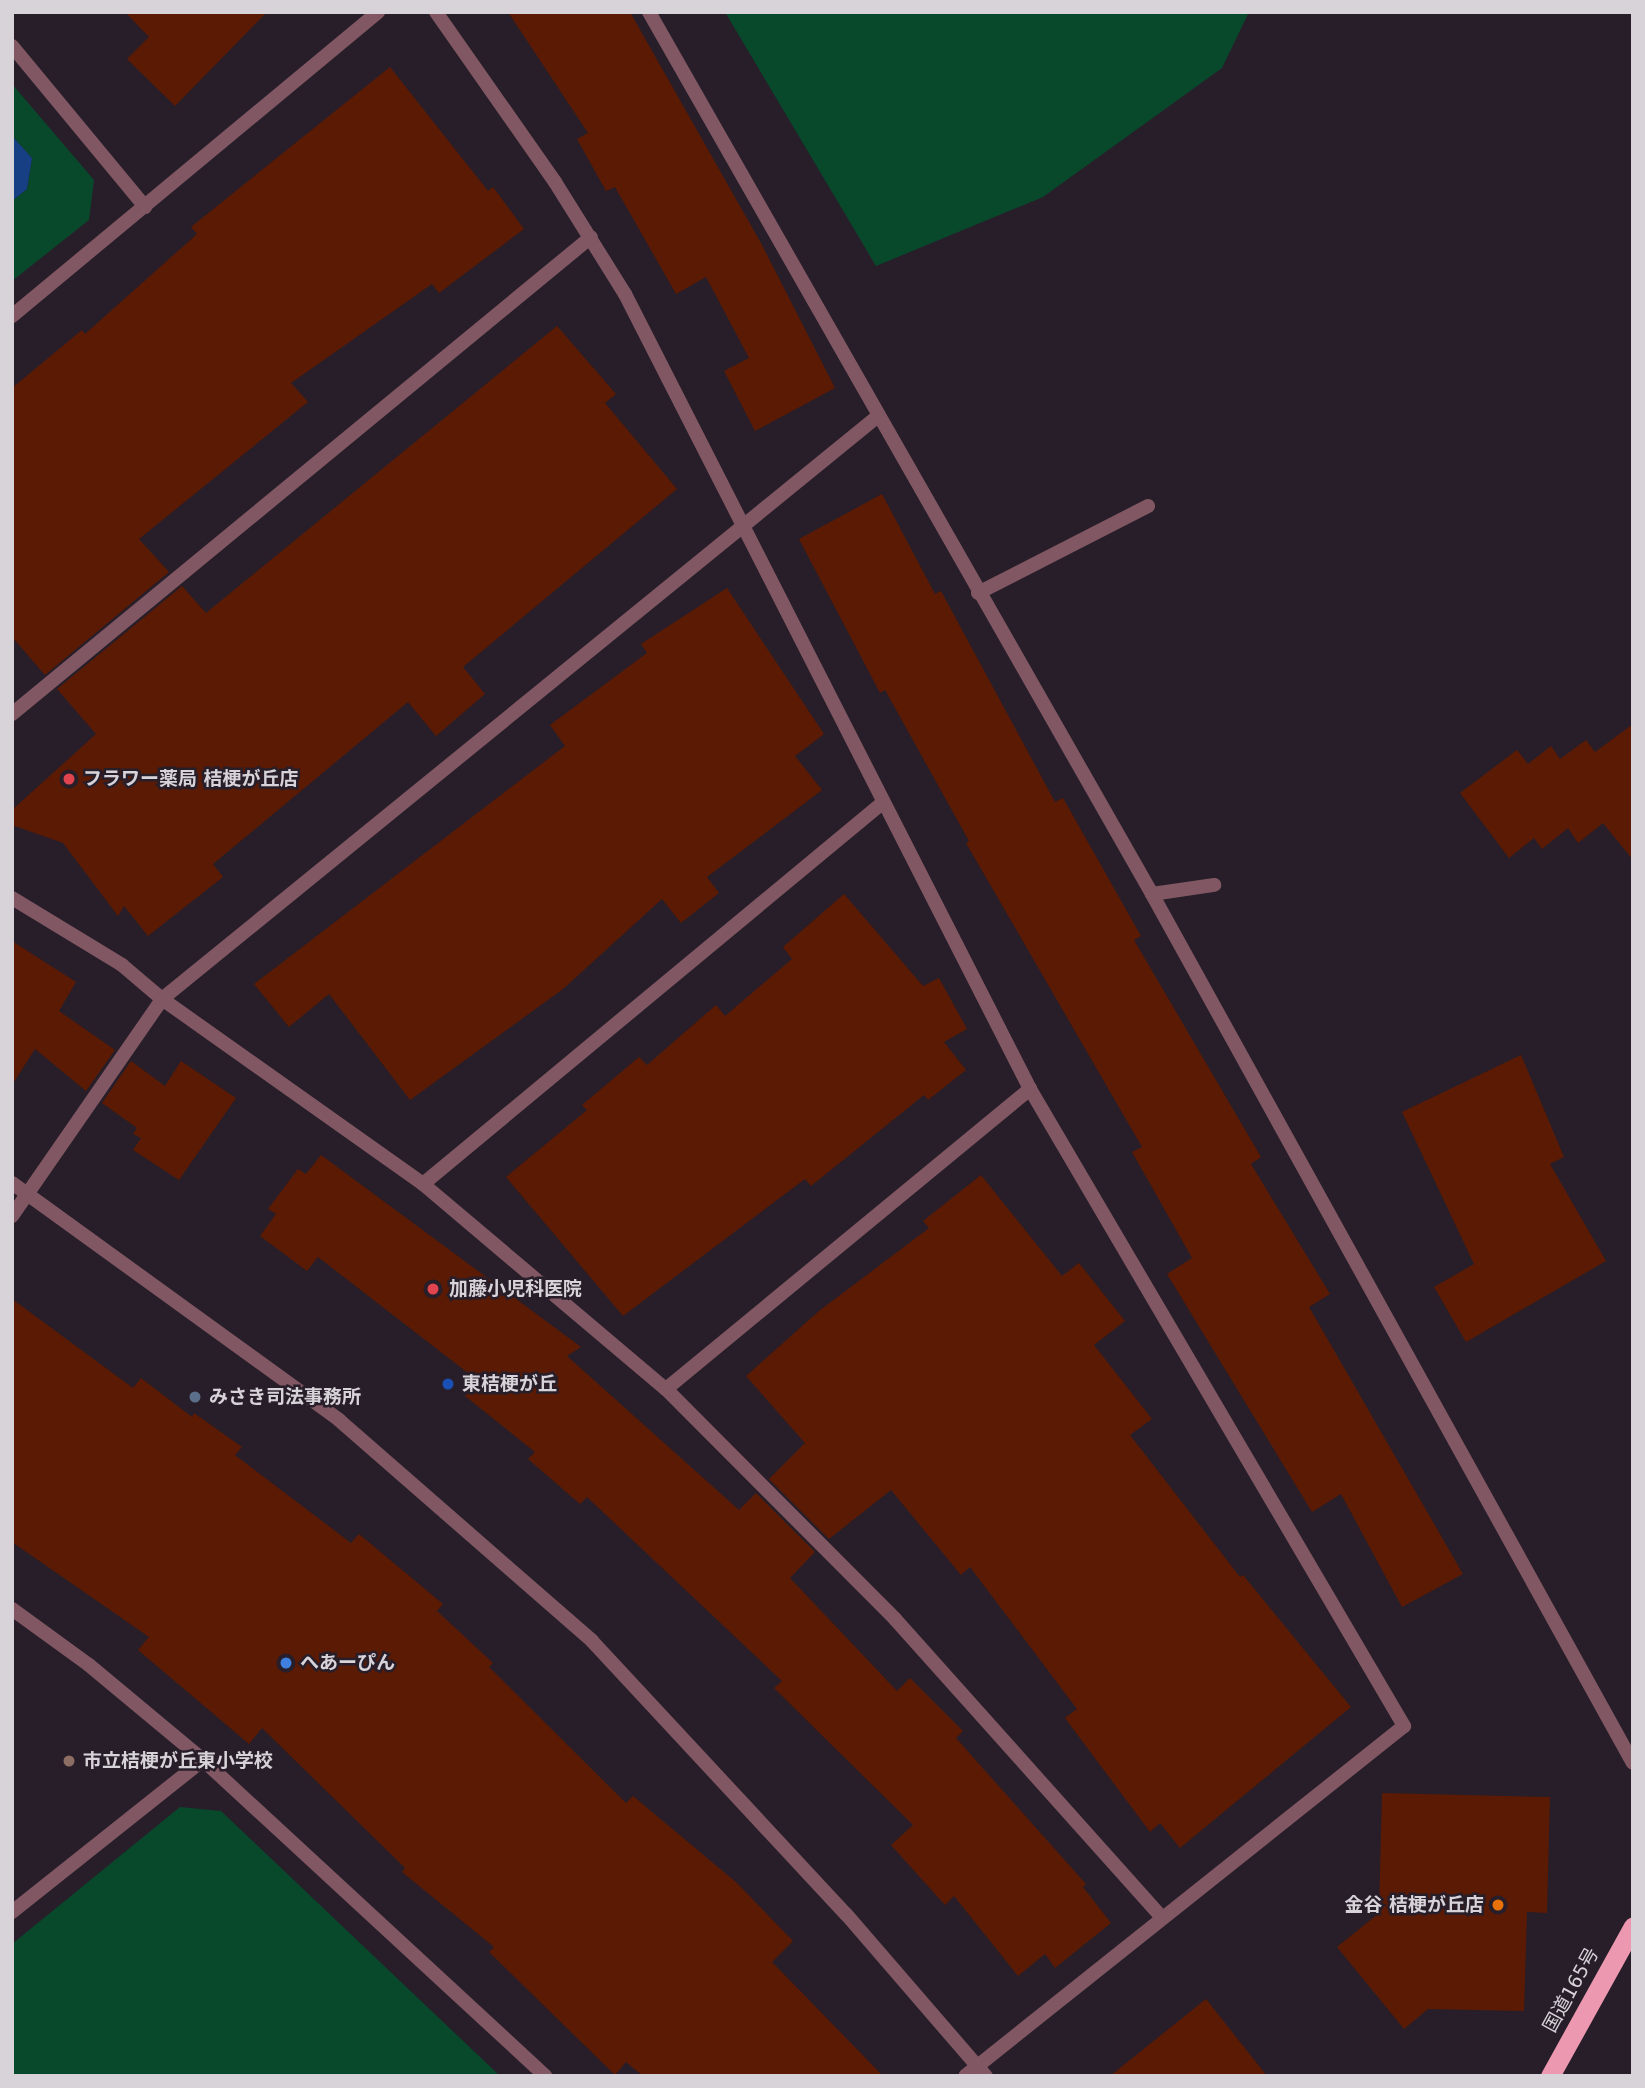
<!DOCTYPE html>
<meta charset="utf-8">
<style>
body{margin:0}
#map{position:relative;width:1645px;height:2088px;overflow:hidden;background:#271e29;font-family:"DejaVu Sans","Noto Sans JP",sans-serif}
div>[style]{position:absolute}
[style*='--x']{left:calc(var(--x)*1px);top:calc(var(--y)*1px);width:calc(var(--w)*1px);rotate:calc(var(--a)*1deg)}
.green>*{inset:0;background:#08492c}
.water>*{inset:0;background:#173f84}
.building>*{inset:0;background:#5b1a03}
.minor>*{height:14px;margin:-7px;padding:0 7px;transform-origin:7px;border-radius:7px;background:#805762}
.tertiary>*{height:14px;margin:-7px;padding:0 7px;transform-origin:7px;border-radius:7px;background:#805762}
.trunk>*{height:19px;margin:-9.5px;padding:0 9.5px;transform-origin:9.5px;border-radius:9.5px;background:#ec98b0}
.dots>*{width:19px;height:19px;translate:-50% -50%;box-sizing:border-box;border:4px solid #271e29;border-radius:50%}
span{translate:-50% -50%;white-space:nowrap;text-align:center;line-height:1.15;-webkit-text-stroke:5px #271e29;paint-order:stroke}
.poi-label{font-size:19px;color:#d8d2d9;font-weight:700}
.left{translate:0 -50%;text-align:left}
.right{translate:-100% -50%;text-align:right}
.street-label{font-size:19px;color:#d8d2d9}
.frame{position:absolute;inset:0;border:14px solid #d8d2d9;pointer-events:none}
</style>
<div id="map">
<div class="green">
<i style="clip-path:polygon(725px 12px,1249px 12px,1222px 68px,1043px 197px,876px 266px)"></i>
<i style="clip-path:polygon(12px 84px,94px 180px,89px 220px,12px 281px,12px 201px,27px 189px,32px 158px,12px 136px)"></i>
<i style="clip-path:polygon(180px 1807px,221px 1811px,500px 2076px,12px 2076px,12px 1944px)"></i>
</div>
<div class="water">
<i style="clip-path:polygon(12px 136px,32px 158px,27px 189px,12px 201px)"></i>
</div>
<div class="building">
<i style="clip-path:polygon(125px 12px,267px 12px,175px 106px,127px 59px,149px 37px)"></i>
<i style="clip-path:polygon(508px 12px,630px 12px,762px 245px,835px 388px,755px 431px,724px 371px,749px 358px,706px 277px,676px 294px,615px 187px,606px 191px,577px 139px,588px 133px)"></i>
<i style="clip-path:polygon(390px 67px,488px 191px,493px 187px,524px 229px,439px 293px,432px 284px,291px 383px,308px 402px,139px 539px,169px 572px,45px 675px,12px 637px,12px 388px,82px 330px,85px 334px,197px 234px,191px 227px)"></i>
<i style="clip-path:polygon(557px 326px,616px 394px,605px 403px,677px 489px,463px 667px,485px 694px,436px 736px,408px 702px,213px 864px,223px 877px,148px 936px,124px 906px,118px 916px,63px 843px,12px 825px,12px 810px,96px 734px,57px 689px,182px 586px,206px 613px)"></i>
<i style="clip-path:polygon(882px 494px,935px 594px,941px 591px,1055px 802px,1063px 798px,1141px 936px,1134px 940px,1261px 1157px,1251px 1164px,1330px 1294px,1309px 1307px,1463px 1574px,1402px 1607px,1341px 1494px,1312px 1512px,1167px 1274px,1192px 1258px,1132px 1152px,1142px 1147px,966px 843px,969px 841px,885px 690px,880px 693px,799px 539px)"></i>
<i style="clip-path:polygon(727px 588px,824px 734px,795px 756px,822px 790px,707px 877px,719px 893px,681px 923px,662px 899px,563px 989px,410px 1100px,329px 994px,289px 1027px,254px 984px,565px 746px,550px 725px,647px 653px,641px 644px)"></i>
<i style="clip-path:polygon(1633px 724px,1633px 860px,1603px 823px,1578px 843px,1568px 828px,1542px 849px,1534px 838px,1509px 858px,1460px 793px,1517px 750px,1528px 764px,1551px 746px,1560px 759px,1586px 740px,1595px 752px)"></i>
<i style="clip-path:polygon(844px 894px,923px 986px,939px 978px,967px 1029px,944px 1042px,966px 1070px,928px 1100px,924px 1095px,811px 1186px,805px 1179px,623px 1316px,506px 1177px,587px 1110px,582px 1105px,639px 1057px,647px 1065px,716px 1005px,725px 1016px,792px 959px,783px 947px)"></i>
<i style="clip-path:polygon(12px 941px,76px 982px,59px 1011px,115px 1050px,86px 1091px,35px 1049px,12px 1085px)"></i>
<i style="clip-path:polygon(1521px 1055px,1564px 1157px,1550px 1164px,1606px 1261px,1466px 1342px,1434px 1287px,1474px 1264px,1402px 1112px)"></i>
<i style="clip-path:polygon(131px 1061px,165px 1086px,181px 1061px,236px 1098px,179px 1180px,133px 1150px,141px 1138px,133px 1134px,137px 1128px,102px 1103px)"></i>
<i style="clip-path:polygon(321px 1155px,581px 1347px,567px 1356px,739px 1510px,756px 1493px,815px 1552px,790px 1578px,897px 1691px,910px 1678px,963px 1731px,956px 1738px,1086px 1884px,1083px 1887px,1111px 1923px,1055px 1968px,1045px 1954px,1018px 1976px,954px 1896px,945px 1905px,891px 1845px,913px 1825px,774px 1688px,782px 1681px,587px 1497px,580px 1504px,528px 1459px,535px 1452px,465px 1396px,477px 1380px,318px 1257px,307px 1271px,260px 1236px,276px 1214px,268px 1209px,298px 1169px,306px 1174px)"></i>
<i style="clip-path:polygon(981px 1175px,1062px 1276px,1079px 1263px,1125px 1321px,1094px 1345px,1152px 1419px,1130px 1435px,1240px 1577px,1243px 1575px,1351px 1707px,1180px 1848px,1160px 1823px,1150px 1832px,1065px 1718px,1077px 1709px,970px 1567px,961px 1575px,891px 1490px,829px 1539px,769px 1479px,805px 1443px,746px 1376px,819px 1311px,929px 1228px,923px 1221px)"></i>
<i style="clip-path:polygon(12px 1299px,133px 1388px,141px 1378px,192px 1417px,194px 1413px,242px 1447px,235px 1455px,351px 1543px,359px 1534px,443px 1604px,437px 1611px,493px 1663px,489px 1667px,626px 1803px,633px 1796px,737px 1883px,793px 1941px,772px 1962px,883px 2076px,643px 2076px,626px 2062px,615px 2075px,489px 1952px,494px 1947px,402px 1872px,405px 1868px,262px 1728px,249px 1744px,138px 1650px,149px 1637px,12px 1542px)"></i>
<i style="clip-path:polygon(1382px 1793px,1550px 1797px,1547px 1913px,1527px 1912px,1524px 2011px,1428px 2009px,1404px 2029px,1337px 1947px,1379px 1913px)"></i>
<i style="clip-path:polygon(1206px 1999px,1267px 2076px,1110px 2076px)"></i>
</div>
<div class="minor">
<i style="--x:436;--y:12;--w:208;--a:55"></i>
<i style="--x:555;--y:182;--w:132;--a:58"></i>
<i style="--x:625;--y:294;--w:892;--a:63"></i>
<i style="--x:1030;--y:1089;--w:739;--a:59.58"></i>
<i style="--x:1404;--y:1726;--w:561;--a:141.44"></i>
<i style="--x:649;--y:12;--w:1015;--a:60.3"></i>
<i style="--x:1152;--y:894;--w:993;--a:61.04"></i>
<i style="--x:12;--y:46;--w:209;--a:50.4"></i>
<i style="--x:12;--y:316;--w:476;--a:-39.7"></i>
<i style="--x:978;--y:593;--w:191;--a:-27.1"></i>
<i style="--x:12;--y:714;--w:750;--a:-39.48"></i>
<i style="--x:1152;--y:894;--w:63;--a:-8.3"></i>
<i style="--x:12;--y:898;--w:129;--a:31.3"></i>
<i style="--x:122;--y:965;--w:52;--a:40.4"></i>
<i style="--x:162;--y:999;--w:320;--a:35.3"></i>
<i style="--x:423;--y:1184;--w:318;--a:40.2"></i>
<i style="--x:666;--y:1389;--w:325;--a:45.1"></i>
<i style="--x:895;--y:1619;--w:399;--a:48.2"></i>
<i style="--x:423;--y:1184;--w:595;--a:-39.68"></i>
<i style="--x:12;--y:1216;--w:264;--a:-55.3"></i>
<i style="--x:162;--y:999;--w:922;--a:-39.15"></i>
<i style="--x:666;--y:1389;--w:472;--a:-39.5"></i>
<i style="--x:12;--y:1609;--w:95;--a:36"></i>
<i style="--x:89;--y:1665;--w:148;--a:39.8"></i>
<i style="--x:203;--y:1760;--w:466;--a:42.7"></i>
<i style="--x:12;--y:1912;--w:244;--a:-38.5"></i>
</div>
<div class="tertiary">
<i style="--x:12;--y:1183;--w:404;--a:35.9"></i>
<i style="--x:339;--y:1420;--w:336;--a:41.1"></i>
<i style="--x:592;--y:1641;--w:373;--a:47.1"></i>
<i style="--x:846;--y:1914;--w:214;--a:49.2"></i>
</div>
<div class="trunk">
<i style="--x:1550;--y:2076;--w:171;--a:-61"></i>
</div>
<div class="dots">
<i style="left:69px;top:779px;background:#e0444e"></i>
<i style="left:433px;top:1289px;background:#e0444e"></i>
<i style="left:448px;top:1384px;background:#1a4fb4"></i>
<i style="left:195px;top:1397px;background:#5c6f8a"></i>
<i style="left:286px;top:1663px;background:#3f7fe0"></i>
<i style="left:69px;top:1761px;background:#8d6e63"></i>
<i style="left:1498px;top:1905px;background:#e8710a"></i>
</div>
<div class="poi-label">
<span class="left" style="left:83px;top:779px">フラワー薬局 桔梗が丘店</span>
<span class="left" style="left:449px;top:1289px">加藤小児科医院</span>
<span class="left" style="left:462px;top:1384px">東桔梗が丘</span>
<span class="left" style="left:209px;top:1397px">みさき司法事務所</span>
<span class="left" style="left:300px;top:1663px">へあーぴん</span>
<span class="left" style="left:83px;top:1761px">市立桔梗が丘東小学校</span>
<span class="right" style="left:1484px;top:1905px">金谷 桔梗が丘店</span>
</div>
<div class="street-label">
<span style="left:1571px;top:1990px;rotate:-61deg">国道165号</span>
</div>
<div class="frame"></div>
</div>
